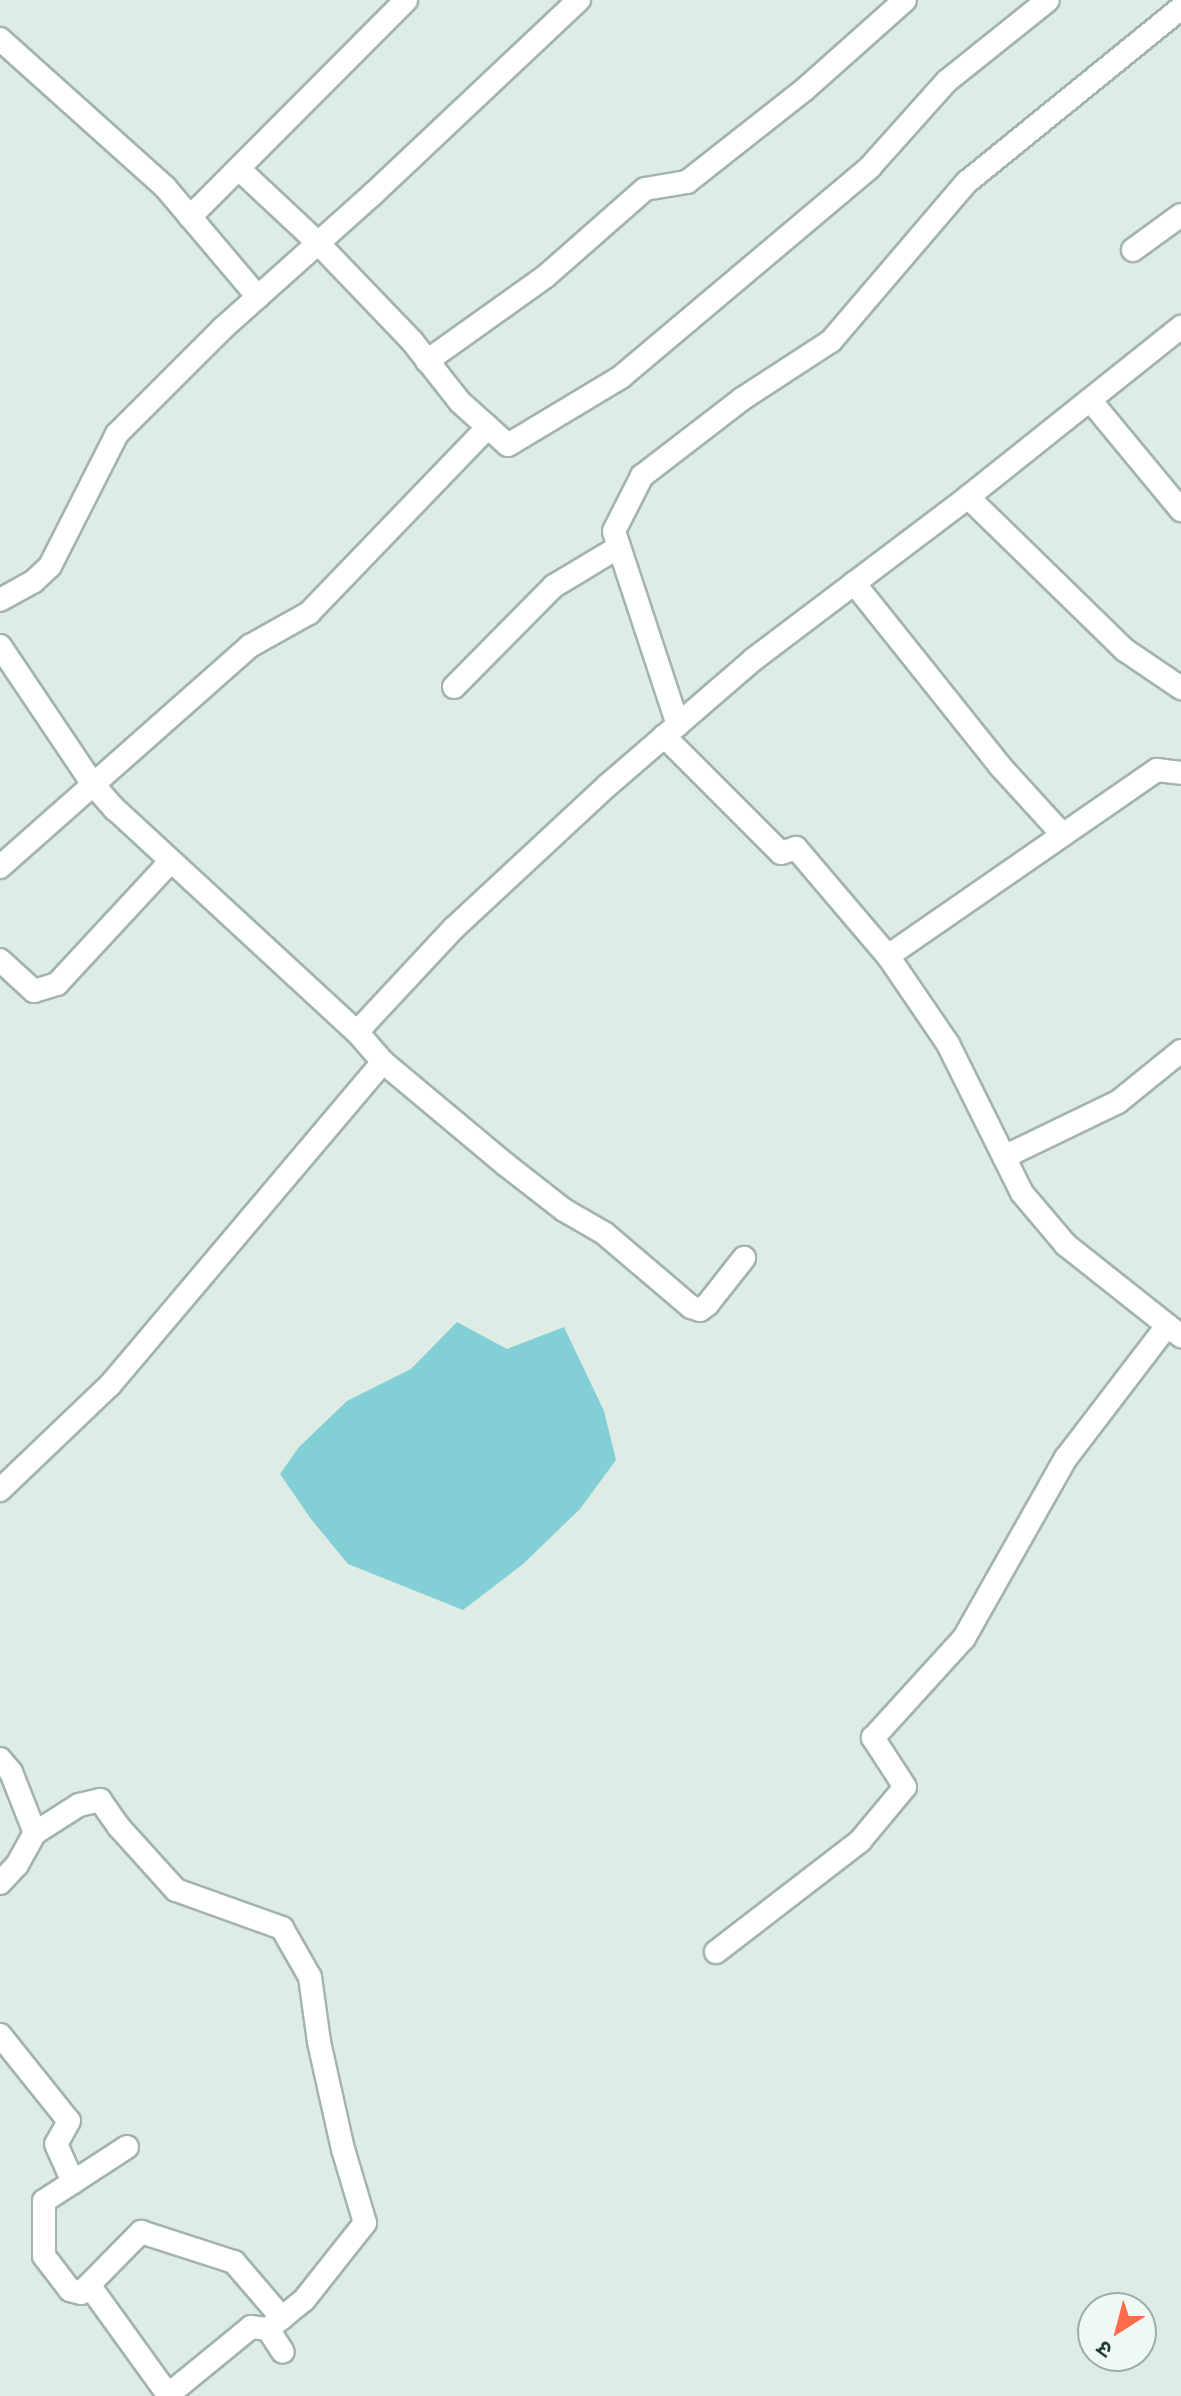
<!DOCTYPE html>
<meta charset="utf-8">
<style>
body{margin:0}
#map{position:relative;width:1181px;height:2396px;overflow:hidden;background:#dfece5;font-family:"Asap Condensed","Noto Sans Devanagari",sans-serif}
div>[style]{position:absolute}
[style*='--x']{left:calc(var(--x)*1px);top:calc(var(--y)*1px);width:calc(var(--w)*1px);rotate:calc(var(--a)*1deg)}
.water>*{inset:0;background:#82d0d6}
.roads{filter:drop-shadow(2px 0 #a2b4ac) drop-shadow(-2px 0 #a2b4ac) drop-shadow(0 2px #a2b4ac) drop-shadow(0 -2px #a2b4ac)}
.street>*{height:22px;margin:-11px;padding:0 11px;transform-origin:11px;border-radius:11px;background:#fff}
span{translate:-50% -50%;white-space:nowrap;text-align:center;line-height:1.15;-webkit-text-stroke:7px #f0f8f3;paint-order:stroke}
.north{position:absolute;left:1077px;top:2292px;width:80px;height:80px;box-sizing:border-box;background:#f0f8f3;border:2px solid #9cada6;border-radius:50%;rotate:216deg;font-size:22px;font-weight:700;line-height:32px;text-align:center;color:#1f3d33}
.north::after{content:'';display:block;margin:auto;width:28px;height:36px;background:#fe6a4c;clip-path:polygon(50% 0,100% 100%,50% 72%,0 100%)}
</style>
<div id="map">
<div class="water">
<i style="clip-path:polygon(457px 1322px,507px 1349px,564px 1327px,604px 1411px,616px 1460px,580px 1509px,523px 1564px,463px 1610px,348px 1564px,311px 1519px,280px 1474px,299px 1447px,347px 1401px,411px 1369px)"></i>
</div>
<div class="roads">
<div class="street">
<i style="--x:0;--y:39;--w:222;--a:41.9"></i>
<i style="--x:165;--y:187;--w:144;--a:49.8"></i>
<i style="--x:239;--y:169;--w:108;--a:43.1"></i>
<i style="--x:318;--y:243;--w:136;--a:46.2"></i>
<i style="--x:412;--y:341;--w:78;--a:51.8"></i>
<i style="--x:460;--y:402;--w:64;--a:41.9"></i>
<i style="--x:508;--y:445;--w:132;--a:-31"></i>
<i style="--x:621;--y:377;--w:326;--a:-40.1"></i>
<i style="--x:870;--y:167;--w:115;--a:-48.2"></i>
<i style="--x:947;--y:81;--w:129;--a:-38.7"></i>
<i style="--x:190;--y:217;--w:306;--a:-45.1"></i>
<i style="--x:1133;--y:250;--w:59;--a:-36.1"></i>
<i style="--x:427;--y:361;--w:146;--a:-35.5"></i>
<i style="--x:546;--y:276;--w:132;--a:-41.3"></i>
<i style="--x:645;--y:189;--w:43;--a:-9.5"></i>
<i style="--x:687;--y:182;--w:149;--a:-38.2"></i>
<i style="--x:804;--y:90;--w:135;--a:-41.7"></i>
<i style="--x:1090;--y:400;--w:143;--a:50.4"></i>
<i style="--x:968;--y:497;--w:219;--a:44.3"></i>
<i style="--x:1125;--y:650;--w:68;--a:34.2"></i>
<i style="--x:854;--y:583;--w:234;--a:51.4"></i>
<i style="--x:1000;--y:766;--w:93;--a:47.6"></i>
<i style="--x:0;--y:600;--w:38;--a:-29"></i>
<i style="--x:33;--y:582;--w:23;--a:-43"></i>
<i style="--x:50;--y:566;--w:148;--a:-63.1"></i>
<i style="--x:117;--y:434;--w:150;--a:-45"></i>
<i style="--x:223;--y:328;--w:201;--a:-41.8"></i>
<i style="--x:373;--y:194;--w:283;--a:-43.3"></i>
<i style="--x:0;--y:646;--w:165;--a:56.1"></i>
<i style="--x:92;--y:783;--w:35;--a:49"></i>
<i style="--x:115;--y:809;--w:329;--a:42.7"></i>
<i style="--x:454;--y:687;--w:142;--a:-45.3"></i>
<i style="--x:554;--y:586;--w:76;--a:-31"></i>
<i style="--x:678;--y:725;--w:204;--a:-108.3"></i>
<i style="--x:614;--y:531;--w:62;--a:-63"></i>
<i style="--x:642;--y:476;--w:126;--a:-37.6"></i>
<i style="--x:742;--y:399;--w:106;--a:-33.1"></i>
<i style="--x:831;--y:341;--w:209;--a:-49.5"></i>
<i style="--x:967;--y:182;--w:276;--a:-39.1"></i>
<i style="--x:664;--y:736;--w:165;--a:45"></i>
<i style="--x:781;--y:853;--w:16;--a:-18"></i>
<i style="--x:796;--y:848;--w:142;--a:49.6"></i>
<i style="--x:888;--y:956;--w:107;--a:55.7"></i>
<i style="--x:948;--y:1044;--w:166;--a:63.6"></i>
<i style="--x:1022;--y:1193;--w:68;--a:49.8"></i>
<i style="--x:1066;--y:1245;--w:147;--a:38.4"></i>
<i style="--x:0;--y:867;--w:334;--a:-41.5"></i>
<i style="--x:250;--y:646;--w:68;--a:-29.2"></i>
<i style="--x:309;--y:613;--w:258;--a:-46.1"></i>
<i style="--x:888;--y:956;--w:327;--a:-34.7"></i>
<i style="--x:1157;--y:770;--w:24;--a:7"></i>
<i style="--x:0;--y:960;--w:46;--a:42.4"></i>
<i style="--x:34;--y:991;--w:24;--a:-17"></i>
<i style="--x:57;--y:984;--w:166;--a:-47.2"></i>
<i style="--x:383;--y:1062;--w:159;--a:39.9"></i>
<i style="--x:505;--y:1164;--w:75;--a:37.9"></i>
<i style="--x:564;--y:1210;--w:46;--a:29.9"></i>
<i style="--x:604;--y:1233;--w:114;--a:40.4"></i>
<i style="--x:691;--y:1307;--w:9;--a:18"></i>
<i style="--x:700;--y:1310;--w:9;--a:-36"></i>
<i style="--x:707;--y:1305;--w:60;--a:-51.8"></i>
<i style="--x:1004;--y:1157;--w:127;--a:-25.8"></i>
<i style="--x:1118;--y:1102;--w:81;--a:-39"></i>
<i style="--x:0;--y:1490;--w:152;--a:-43.7"></i>
<i style="--x:110;--y:1385;--w:423;--a:-49.8"></i>
<i style="--x:383;--y:1062;--w:40;--a:-131"></i>
<i style="--x:357;--y:1032;--w:142;--a:-47"></i>
<i style="--x:454;--y:928;--w:210;--a:-42.9"></i>
<i style="--x:608;--y:785;--w:193;--a:-40.8"></i>
<i style="--x:754;--y:659;--w:268;--a:-37.1"></i>
<i style="--x:968;--y:497;--w:273;--a:-38.6"></i>
<i style="--x:0;--y:1759;--w:17;--a:50"></i>
<i style="--x:11;--y:1772;--w:66;--a:68.5"></i>
<i style="--x:35;--y:1833;--w:52;--a:-32.5"></i>
<i style="--x:79;--y:1805;--w:22;--a:-13"></i>
<i style="--x:100;--y:1800;--w:33;--a:55"></i>
<i style="--x:119;--y:1827;--w:85;--a:47.9"></i>
<i style="--x:176;--y:1890;--w:113;--a:19.7"></i>
<i style="--x:282;--y:1928;--w:56;--a:60.3"></i>
<i style="--x:310;--y:1977;--w:66;--a:82.1"></i>
<i style="--x:319;--y:2042;--w:110;--a:77.4"></i>
<i style="--x:343;--y:2149;--w:77;--a:73.4"></i>
<i style="--x:365;--y:2223;--w:98;--a:128.4"></i>
<i style="--x:304;--y:2300;--w:46;--a:141.1"></i>
<i style="--x:268;--y:2329;--w:27;--a:57"></i>
<i style="--x:0;--y:1883;--w:25;--a:-47"></i>
<i style="--x:17;--y:1865;--w:37;--a:-61"></i>
<i style="--x:716;--y:1952;--w:182;--a:-37.6"></i>
<i style="--x:860;--y:1841;--w:70;--a:-50.2"></i>
<i style="--x:905;--y:1787;--w:59;--a:-123.1"></i>
<i style="--x:873;--y:1738;--w:135;--a:-47.7"></i>
<i style="--x:964;--y:1638;--w:207;--a:-60.5"></i>
<i style="--x:1066;--y:1458;--w:166;--a:-52.6"></i>
<i style="--x:0;--y:2035;--w:110;--a:51.3"></i>
<i style="--x:69;--y:2121;--w:26;--a:119"></i>
<i style="--x:56;--y:2144;--w:42;--a:65.9"></i>
<i style="--x:127;--y:2147;--w:99;--a:147"></i>
<i style="--x:44;--y:2201;--w:55;--a:90"></i>
<i style="--x:44;--y:2256;--w:43;--a:52.6"></i>
<i style="--x:70;--y:2290;--w:11;--a:15"></i>
<i style="--x:81;--y:2293;--w:86;--a:-45.5"></i>
<i style="--x:141;--y:2232;--w:98;--a:17.9"></i>
<i style="--x:234;--y:2262;--w:74;--a:49.4"></i>
<i style="--x:89;--y:2285;--w:137;--a:54.2"></i>
<i style="--x:168;--y:2395;--w:107;--a:-39.3"></i>
<i style="--x:251;--y:2327;--w:17;--a:7"></i>
</div>
</div>
<div class="north">उ</div>
</div>
